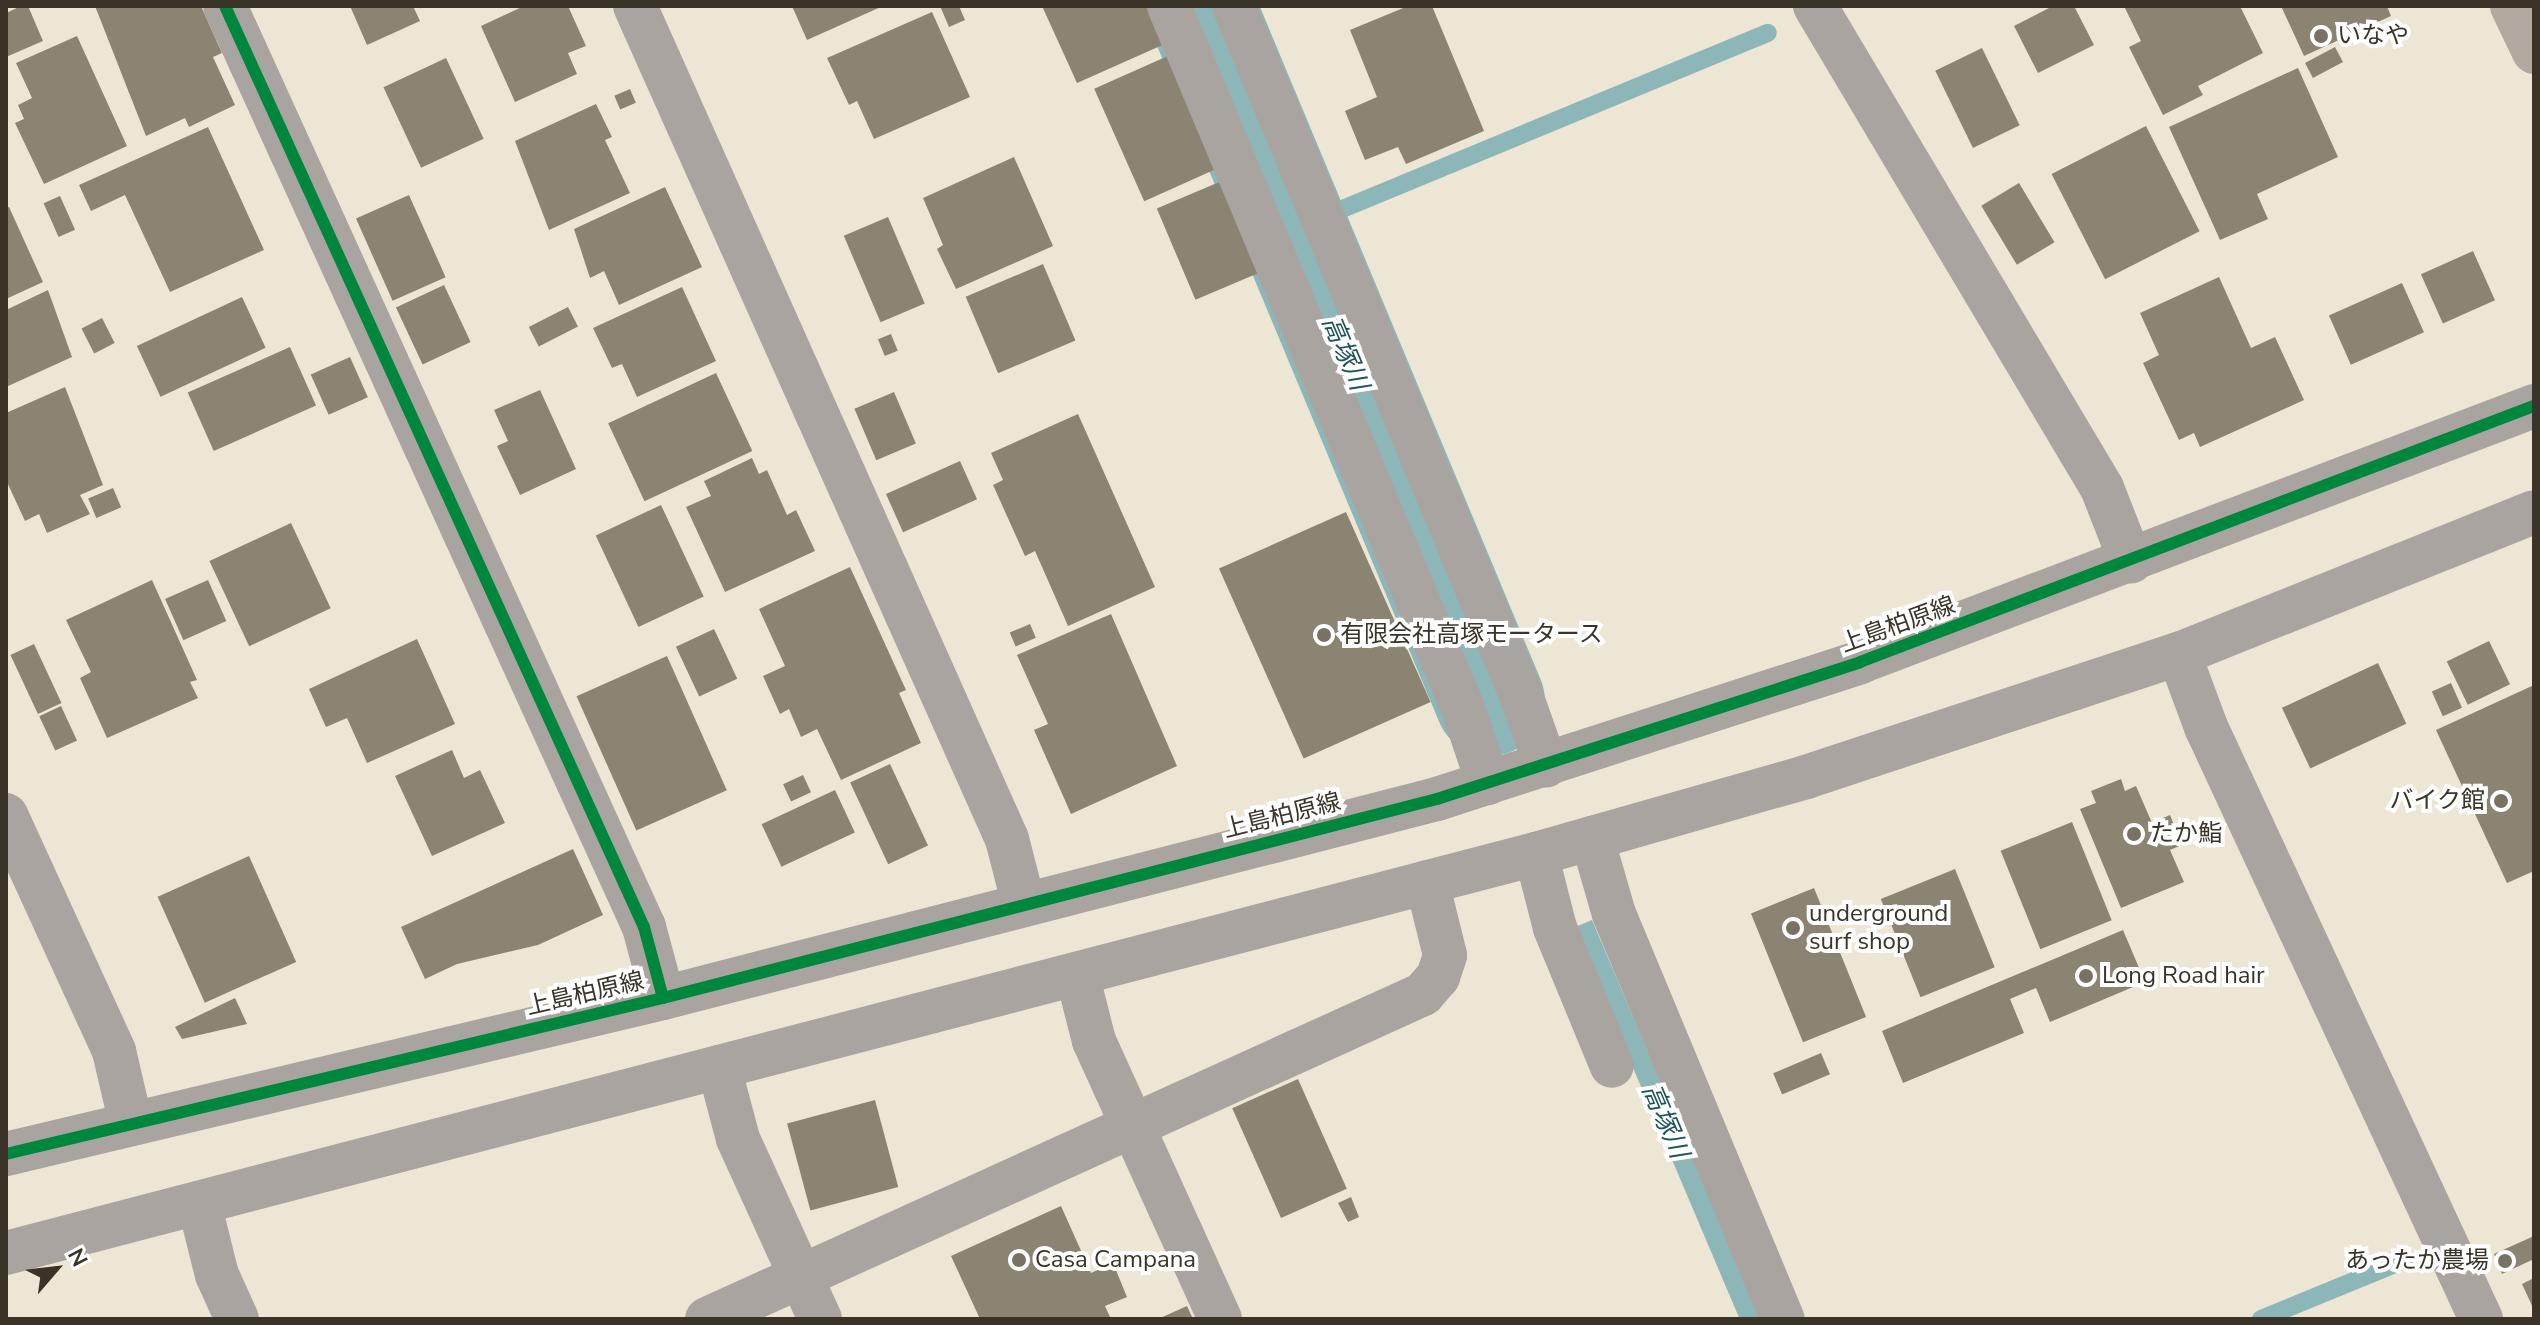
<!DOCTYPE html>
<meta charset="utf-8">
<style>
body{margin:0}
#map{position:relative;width:2540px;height:1325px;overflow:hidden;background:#eee6d4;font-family:"Nunito Sans","Noto Sans JP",sans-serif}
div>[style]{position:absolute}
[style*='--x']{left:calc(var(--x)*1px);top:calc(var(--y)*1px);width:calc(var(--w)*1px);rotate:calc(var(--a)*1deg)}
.water>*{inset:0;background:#8cb6b8;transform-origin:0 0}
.stream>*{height:18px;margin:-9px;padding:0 9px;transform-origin:9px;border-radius:9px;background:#8cb6b8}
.river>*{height:110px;margin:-55px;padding:0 55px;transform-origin:55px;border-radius:55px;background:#8cb6b8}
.building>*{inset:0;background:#8c8473;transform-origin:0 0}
.minor>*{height:44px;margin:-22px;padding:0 22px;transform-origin:22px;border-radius:22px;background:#aaa4a1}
.highway>*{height:44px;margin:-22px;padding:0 22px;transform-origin:22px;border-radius:22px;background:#b2aaa1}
.cycleway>*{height:12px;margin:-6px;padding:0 6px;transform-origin:6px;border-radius:6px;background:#00873e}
.dots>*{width:22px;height:22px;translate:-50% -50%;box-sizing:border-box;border:4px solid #fff;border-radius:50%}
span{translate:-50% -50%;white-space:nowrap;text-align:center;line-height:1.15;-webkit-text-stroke:8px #fff;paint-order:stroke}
.poi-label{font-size:24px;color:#3a3428}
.left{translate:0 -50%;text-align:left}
.right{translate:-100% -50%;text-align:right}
.street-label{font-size:24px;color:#3a3428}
.water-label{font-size:26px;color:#1d545c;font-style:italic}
.frame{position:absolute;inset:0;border:8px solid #3a3428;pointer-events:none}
.north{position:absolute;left:16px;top:1229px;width:80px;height:80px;-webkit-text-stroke:6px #fff;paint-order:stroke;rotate:62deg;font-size:22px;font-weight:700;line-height:32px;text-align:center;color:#3a3428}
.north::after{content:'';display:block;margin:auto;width:28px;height:36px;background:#3a3428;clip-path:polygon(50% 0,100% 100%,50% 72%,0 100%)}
</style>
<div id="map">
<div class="water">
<i style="left:1592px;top:920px;width:432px;height:20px;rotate:67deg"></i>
</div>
<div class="stream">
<i style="--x:1340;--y:210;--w:463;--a:-22.5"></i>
<i style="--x:1293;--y:230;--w:13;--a:-23"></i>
<i style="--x:2261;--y:1319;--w:158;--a:-22.3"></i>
</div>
<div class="river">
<i style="--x:1200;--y:6;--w:753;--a:67.35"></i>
</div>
<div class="building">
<i style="clip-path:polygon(21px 6px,28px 6px,43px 41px,6px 57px,6px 13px)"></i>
<i style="clip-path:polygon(95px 6px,201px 6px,222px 53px,213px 57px,235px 105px,189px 127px,185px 118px,146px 136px)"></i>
<i style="clip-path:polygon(350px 6px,413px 6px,420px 21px,367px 45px)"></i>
<i style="clip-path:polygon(524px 6px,568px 6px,586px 46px,568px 53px,577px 74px,515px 102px,481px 26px)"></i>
<i style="clip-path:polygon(792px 6px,883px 6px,807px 40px)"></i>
<i style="clip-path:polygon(940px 6px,959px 6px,965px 20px,949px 27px)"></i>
<i style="clip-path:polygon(1042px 6px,1151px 6px,1167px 43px,1077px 83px)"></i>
<i style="clip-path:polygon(1408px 6px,1432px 6px,1484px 131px,1406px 164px,1398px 147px,1365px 160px,1345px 111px,1377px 97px,1350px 30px)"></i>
<i style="clip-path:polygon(2053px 6px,2074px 6px,2094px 45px,2038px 73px,2014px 26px)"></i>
<i style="clip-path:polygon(2124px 6px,2240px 6px,2263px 53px,2198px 86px,2203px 95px,2163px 115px,2129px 47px,2141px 41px)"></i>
<i style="clip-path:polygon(2281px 6px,2387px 6px,2391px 16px,2304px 56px)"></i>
<i style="clip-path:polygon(932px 12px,970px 97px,874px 139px,857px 101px,849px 105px,827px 58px)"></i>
<i style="clip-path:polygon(77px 36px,127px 146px,44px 184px,15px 123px,24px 119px,18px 105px,32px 98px,16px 63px)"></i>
<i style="left:2335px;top:47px;width:17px;height:34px;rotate:62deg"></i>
<i style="left:1982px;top:48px;width:86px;height:52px;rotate:64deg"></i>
<i style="left:1170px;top:55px;width:123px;height:83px;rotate:66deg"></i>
<i style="left:446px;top:58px;width:89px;height:69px;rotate:65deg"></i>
<i style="clip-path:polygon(2298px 68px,2338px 157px,2257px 194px,2268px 219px,2220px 240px,2169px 127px)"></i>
<i style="left:630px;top:89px;width:15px;height:17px;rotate:67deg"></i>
<i style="clip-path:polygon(596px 104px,612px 137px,605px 140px,630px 193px,549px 230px,515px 141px)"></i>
<i style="left:2146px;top:126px;width:118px;height:106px;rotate:63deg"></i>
<i style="clip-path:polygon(208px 127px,264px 250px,170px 292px,125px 195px,91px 211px,79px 185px)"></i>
<i style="clip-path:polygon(1014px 157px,1053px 246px,956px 289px,937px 249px,943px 245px,923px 198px)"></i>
<i style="left:1224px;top:180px;width:99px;height:73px;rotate:67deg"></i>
<i style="left:2019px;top:183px;width:69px;height:44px;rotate:59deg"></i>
<i style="clip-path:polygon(665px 187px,702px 267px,619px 305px,604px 271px,590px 278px,574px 229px)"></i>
<i style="left:409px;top:195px;width:90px;height:58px;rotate:66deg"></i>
<i style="left:60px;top:196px;width:37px;height:18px;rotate:66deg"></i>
<i style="clip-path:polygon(9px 207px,43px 282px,6px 299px,6px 208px)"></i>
<i style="left:888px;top:217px;width:94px;height:48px;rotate:67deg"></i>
<i style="left:2473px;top:251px;width:54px;height:57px;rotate:66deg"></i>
<i style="left:1043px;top:264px;width:83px;height:84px;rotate:67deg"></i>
<i style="clip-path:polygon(2219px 277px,2251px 348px,2275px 337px,2304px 400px,2200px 447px,2194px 433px,2179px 440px,2143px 363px,2159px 355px,2140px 313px)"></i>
<i style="left:2402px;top:283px;width:54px;height:80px;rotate:66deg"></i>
<i style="left:444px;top:285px;width:63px;height:53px;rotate:65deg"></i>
<i style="clip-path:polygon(682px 287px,716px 361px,637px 397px,622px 364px,612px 368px,593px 328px)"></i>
<i style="clip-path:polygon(48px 290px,72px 357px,6px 387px,6px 310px)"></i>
<i style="left:242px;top:297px;width:56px;height:116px;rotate:65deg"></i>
<i style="left:568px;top:307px;width:22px;height:44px;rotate:63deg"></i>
<i style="left:102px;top:318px;width:28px;height:23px;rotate:63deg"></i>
<i style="left:891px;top:334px;width:18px;height:14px;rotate:68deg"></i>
<i style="left:290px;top:347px;width:64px;height:112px;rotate:66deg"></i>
<i style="left:350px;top:357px;width:44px;height:43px;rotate:66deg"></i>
<i style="left:716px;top:373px;width:86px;height:119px;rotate:65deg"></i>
<i style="clip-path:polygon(65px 387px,103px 485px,80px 495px,90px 514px,47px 533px,39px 514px,25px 521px,6px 480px,6px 413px)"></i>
<i style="clip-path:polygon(540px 390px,576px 469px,520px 495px,497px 446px,508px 441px,494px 410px)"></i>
<i style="left:894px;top:392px;width:56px;height:43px;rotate:67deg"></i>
<i style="clip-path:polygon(1078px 414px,1155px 587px,1068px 626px,1035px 551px,1025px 556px,993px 485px,1003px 480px,991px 453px)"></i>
<i style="clip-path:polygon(752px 458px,759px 474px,767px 470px,787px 515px,796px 510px,815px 551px,725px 592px,686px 507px,711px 496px,704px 481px)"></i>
<i style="left:960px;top:461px;width:42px;height:81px;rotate:66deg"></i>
<i style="left:113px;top:488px;width:21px;height:27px;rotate:67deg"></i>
<i style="left:661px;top:505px;width:101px;height:72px;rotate:65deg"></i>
<i style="left:1346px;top:512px;width:208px;height:139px;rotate:66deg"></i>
<i style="left:291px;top:523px;width:94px;height:90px;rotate:65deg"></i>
<i style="clip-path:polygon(850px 567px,906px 690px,899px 693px,921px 743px,841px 780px,817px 729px,801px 737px,789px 709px,780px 714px,763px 676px,785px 666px,759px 609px)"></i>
<i style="clip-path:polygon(152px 580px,197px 680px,190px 682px,198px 698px,107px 738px,80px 678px,91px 672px,66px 620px)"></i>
<i style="left:208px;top:580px;width:45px;height:47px;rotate:66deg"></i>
<i style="clip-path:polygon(1111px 614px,1177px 766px,1071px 814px,1034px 730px,1048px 724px,1017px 655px)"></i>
<i style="left:1030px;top:624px;width:15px;height:22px;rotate:67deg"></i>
<i style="left:714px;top:629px;width:55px;height:42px;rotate:65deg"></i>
<i style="clip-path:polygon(417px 639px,455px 724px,367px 763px,347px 718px,326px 727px,309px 689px)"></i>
<i style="left:2489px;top:641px;width:48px;height:47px;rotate:64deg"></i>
<i style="left:34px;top:644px;width:65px;height:26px;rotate:65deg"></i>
<i style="left:667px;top:656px;width:147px;height:99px;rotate:66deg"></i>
<i style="left:2378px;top:663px;width:67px;height:106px;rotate:65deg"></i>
<i style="left:2451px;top:683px;width:27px;height:21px;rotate:66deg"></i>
<i style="clip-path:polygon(2534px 685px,2534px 871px,2507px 883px,2436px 730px)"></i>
<i style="left:61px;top:706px;width:38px;height:24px;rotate:65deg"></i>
<i style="clip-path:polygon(452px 750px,464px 778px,480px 770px,505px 823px,432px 856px,395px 776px)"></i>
<i style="left:890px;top:764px;width:90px;height:44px;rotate:65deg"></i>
<i style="left:803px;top:775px;width:19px;height:22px;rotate:65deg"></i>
<i style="clip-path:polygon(2121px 779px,2125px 791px,2136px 786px,2152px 823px,2170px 815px,2182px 845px,2170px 850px,2184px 882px,2121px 908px,2080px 809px,2096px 803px,2091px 791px)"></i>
<i style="left:835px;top:790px;width:47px;height:81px;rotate:65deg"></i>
<i style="left:2072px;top:822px;width:106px;height:77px;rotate:68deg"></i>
<i style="clip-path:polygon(573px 849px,603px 915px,538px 945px,457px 964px,425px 979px,401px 927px)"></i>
<i style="left:249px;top:856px;width:116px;height:100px;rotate:66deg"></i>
<i style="left:1955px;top:869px;width:106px;height:80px;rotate:68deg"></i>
<i style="left:1814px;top:888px;width:139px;height:68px;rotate:68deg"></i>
<i style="clip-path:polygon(2123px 930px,2145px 982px,2050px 1022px,2036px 988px,2010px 999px,2024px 1033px,1903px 1083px,1882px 1031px)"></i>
<i style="clip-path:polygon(235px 998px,247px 1024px,182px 1039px,175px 1027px)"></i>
<i style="left:1821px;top:1053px;width:23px;height:52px;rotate:67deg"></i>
<i style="left:1298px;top:1079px;width:120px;height:72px;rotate:66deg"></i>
<i style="left:875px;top:1100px;width:90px;height:91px;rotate:75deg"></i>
<i style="clip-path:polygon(1351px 1197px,1359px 1217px,1348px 1222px,1338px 1203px)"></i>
<i style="clip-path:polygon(1061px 1206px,1091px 1273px,1113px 1263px,1127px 1297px,1105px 1306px,1111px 1319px,980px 1319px,951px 1256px)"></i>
<i style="clip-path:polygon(2534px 1236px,2534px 1259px,2502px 1274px,2494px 1254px)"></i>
<i style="clip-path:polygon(2534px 1278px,2534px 1310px,2522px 1284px)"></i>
<i style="clip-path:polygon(1187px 1306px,1193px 1319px,1158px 1319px)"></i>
</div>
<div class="minor">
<i style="--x:225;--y:6;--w:1012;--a:65.54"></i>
<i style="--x:644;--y:927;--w:73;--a:75"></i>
<i style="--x:635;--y:6;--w:912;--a:65.94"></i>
<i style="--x:1007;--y:839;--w:68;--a:75.6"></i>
<i style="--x:1169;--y:6;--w:764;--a:67.29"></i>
<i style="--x:1464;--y:711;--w:76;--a:71.6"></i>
<i style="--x:1234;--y:6;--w:743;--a:67.37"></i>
<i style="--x:1520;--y:692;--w:78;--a:70.6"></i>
<i style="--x:1815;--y:6;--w:561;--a:59.23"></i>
<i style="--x:2102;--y:488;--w:79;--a:68.6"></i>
<i style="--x:2179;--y:654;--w:78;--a:69.7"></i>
<i style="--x:2206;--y:727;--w:653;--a:65.08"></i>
<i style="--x:6;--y:815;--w:260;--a:65.4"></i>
<i style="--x:114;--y:1051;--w:75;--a:76.9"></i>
<i style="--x:1592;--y:838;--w:79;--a:73.9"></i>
<i style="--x:1614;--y:914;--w:439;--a:67.4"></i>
<i style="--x:1536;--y:854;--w:76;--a:75.6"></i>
<i style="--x:1555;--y:928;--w:149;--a:67.6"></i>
<i style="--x:1077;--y:974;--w:69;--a:75.8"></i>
<i style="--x:1094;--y:1041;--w:305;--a:65.6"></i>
<i style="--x:719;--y:1067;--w:74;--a:75.2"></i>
<i style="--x:738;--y:1139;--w:198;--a:65.5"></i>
<i style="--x:6;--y:1154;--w:675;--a:-13.36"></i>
<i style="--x:663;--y:998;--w:799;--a:-14.42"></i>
<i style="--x:1437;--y:799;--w:445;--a:-17.9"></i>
<i style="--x:1860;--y:662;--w:721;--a:-20.8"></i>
<i style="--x:199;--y:1203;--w:74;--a:76"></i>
<i style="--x:217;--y:1275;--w:48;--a:65.6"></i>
<i style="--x:6;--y:1253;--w:1581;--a:-14.62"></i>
<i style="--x:1536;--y:854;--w:281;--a:-15.9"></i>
<i style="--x:1806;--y:777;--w:393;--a:-18.3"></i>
<i style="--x:2179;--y:654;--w:382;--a:-21.8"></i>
<i style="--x:707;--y:1319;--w:786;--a:-24.41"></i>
<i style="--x:1423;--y:994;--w:23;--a:-49"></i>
<i style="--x:1438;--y:977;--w:23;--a:-72"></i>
<i style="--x:1445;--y:955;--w:75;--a:-103.9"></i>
</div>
<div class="highway">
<i style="--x:2512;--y:6;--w:51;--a:64.4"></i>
</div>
<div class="cycleway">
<i style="--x:225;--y:6;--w:1012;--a:65.54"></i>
<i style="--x:644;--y:927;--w:73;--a:75"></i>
<i style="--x:6;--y:1154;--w:675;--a:-13.36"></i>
<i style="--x:663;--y:998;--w:799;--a:-14.42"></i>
<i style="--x:1437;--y:799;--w:445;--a:-17.9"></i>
<i style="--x:1860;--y:662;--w:721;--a:-20.8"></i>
</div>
<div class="dots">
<i style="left:2321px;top:36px;background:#797264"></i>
<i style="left:1324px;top:635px;background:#797264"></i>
<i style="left:2501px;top:801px;background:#797264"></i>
<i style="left:2134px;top:834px;background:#797264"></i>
<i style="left:1793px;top:928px;background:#797264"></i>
<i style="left:2086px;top:976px;background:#797264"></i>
<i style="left:1019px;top:1260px;background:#797264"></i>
<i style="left:2505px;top:1261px;background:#797264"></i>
</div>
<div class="poi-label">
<span class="left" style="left:2337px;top:36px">いなや</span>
<span class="left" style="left:1340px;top:635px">有限会社高塚モータース</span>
<span class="right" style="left:2485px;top:801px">バイク館</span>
<span class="left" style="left:2150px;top:834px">たか鮨</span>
<span class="left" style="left:1809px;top:928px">underground<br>surf shop</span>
<span class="left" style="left:2102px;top:976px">Long Road hair</span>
<span class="left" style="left:1035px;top:1260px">Casa Campana</span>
<span class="right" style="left:2489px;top:1261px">あったか農場</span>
</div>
<div class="street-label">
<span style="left:1898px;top:625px;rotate:-20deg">上島柏原線</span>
<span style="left:1282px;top:816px;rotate:-14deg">上島柏原線</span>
<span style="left:585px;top:994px;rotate:-13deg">上島柏原線</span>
</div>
<div class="water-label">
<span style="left:1345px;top:353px;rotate:67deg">高塚川</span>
<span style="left:1665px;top:1121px;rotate:67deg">高塚川</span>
</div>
<div class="frame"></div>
<div class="north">N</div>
</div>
